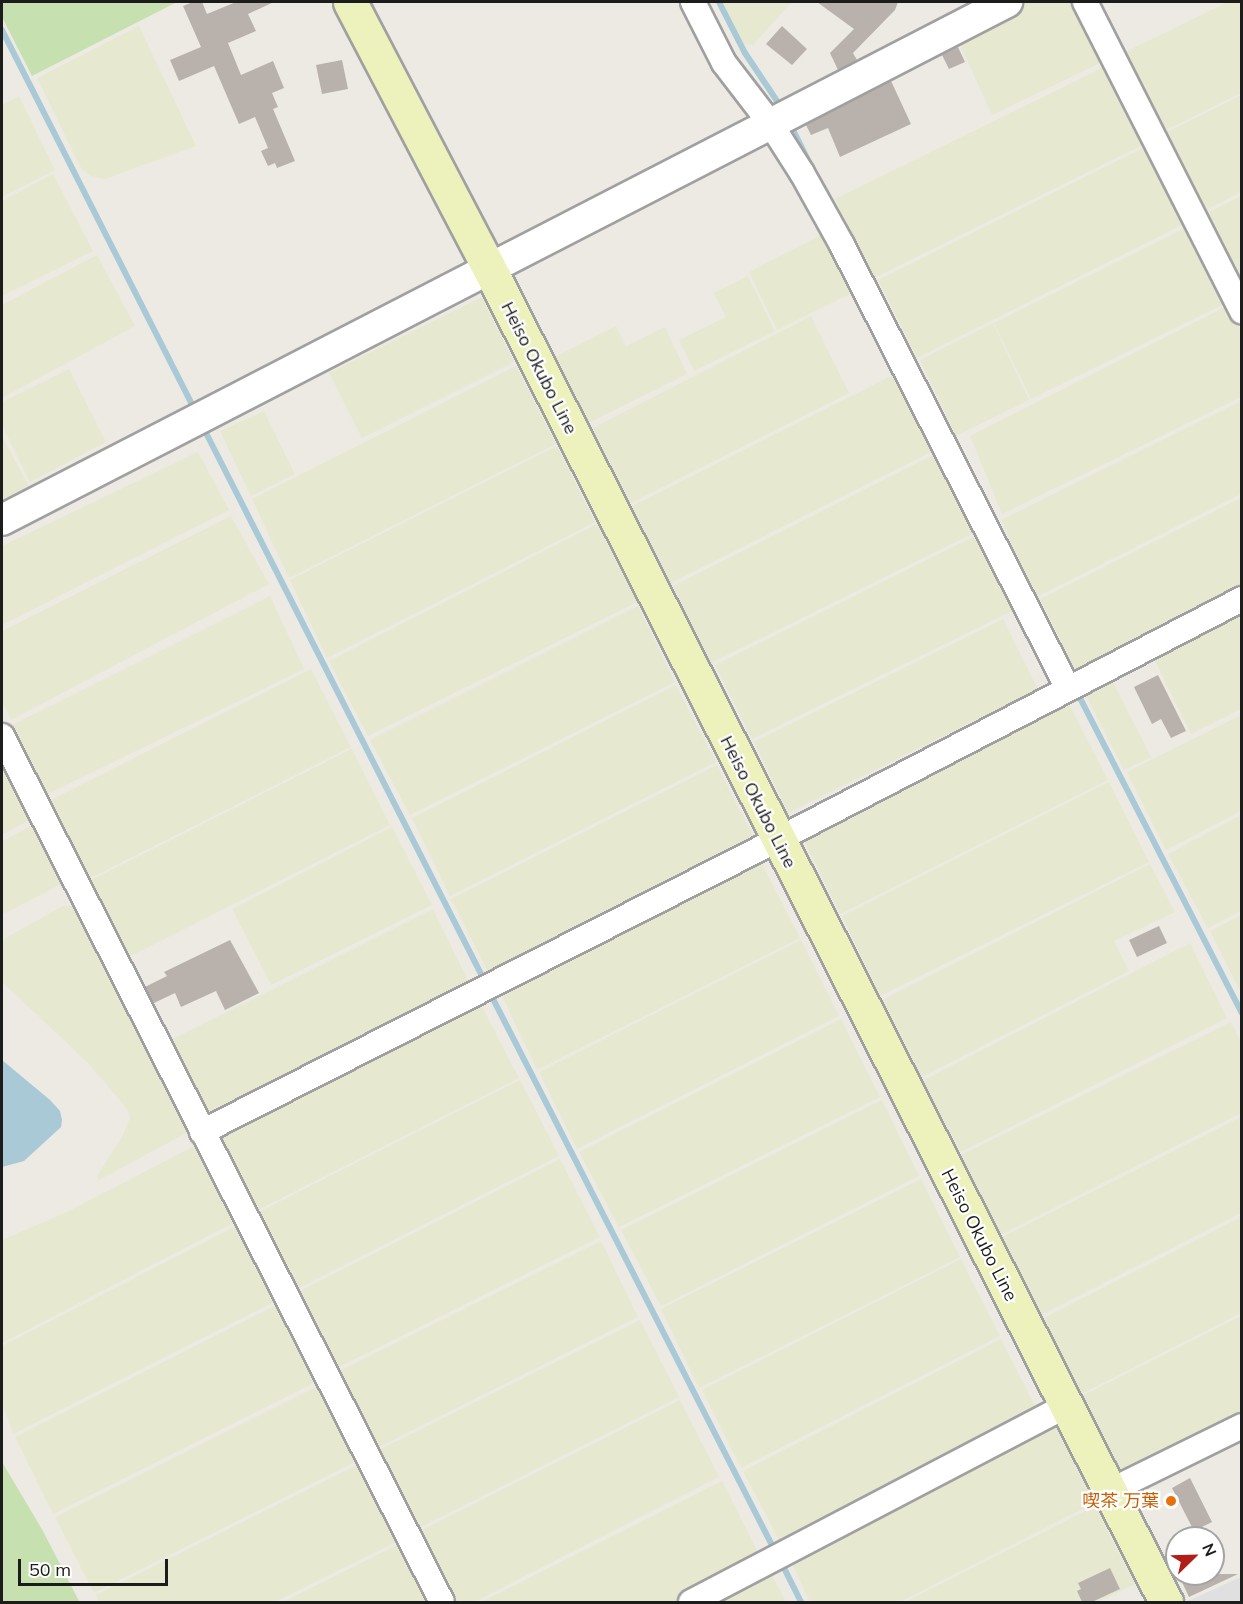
<!DOCTYPE html>
<meta charset="utf-8">
<style>
body{margin:0}
#map{position:relative;width:1243px;height:1604px;overflow:hidden;background:#eceae3;font-family:Mulish,"Noto Sans JP",sans-serif}
div>[style]{position:absolute}
[style*='--x']{left:calc(var(--x)*1px);top:calc(var(--y)*1px);width:calc(var(--w)*1px);rotate:calc(var(--a)*1deg)}
.farmland>*{inset:0;background:#e6e9d0}
.grass>*{inset:0;background:#c6e1af}
.parking>*{inset:0;background:#e0e0e0}
.water>*{inset:0;background:#a8c9d5}
.stream>*{height:6px;margin:-3px;padding:0 3px;transform-origin:3px;border-radius:3px;background:#a8c9d5}
.building>*{inset:0;background:#b9b2ac}
.roads{filter:drop-shadow(2px 0 #a0a0a0) drop-shadow(-2px 0 #a0a0a0) drop-shadow(0 2px #a0a0a0) drop-shadow(0 -2px #a0a0a0)}
.minor>*{height:24px;margin:-12px;padding:0 12px;transform-origin:12px;border-radius:12px;background:#fff}
.tertiary>*{height:30px;margin:-15px;padding:0 15px;transform-origin:15px;border-radius:15px;background:#fff}
.secondary>*{height:33px;margin:-16.5px;padding:0 16.5px;transform-origin:16.5px;border-radius:16.5px;background:#edf1bc}
.dots>*{width:16px;height:16px;translate:-50% -50%;box-sizing:border-box;border:3px solid #fff;border-radius:50%}
span{translate:-50% -50%;white-space:nowrap;text-align:center;line-height:1.15;-webkit-text-stroke:4.5px #fff;paint-order:stroke}
.street-label{font-size:18px;color:#1c1c1c}
.food-label{font-size:18px;color:#c56008}
.right{translate:-100% -50%;text-align:right}
.frame{position:absolute;inset:0;border:3px solid #1c1c1c;pointer-events:none}
.north{position:absolute;left:1165px;top:1526px;width:60px;height:60px;box-sizing:border-box;background:#fff;border:2px solid #a4a4a4;border-radius:50%;rotate:67deg;font-size:16px;font-weight:700;line-height:24px;text-align:center;color:#1c1c1c}
.north::after{content:'';display:block;margin:auto;width:21px;height:27px;background:#b11d18;clip-path:polygon(50% 0,100% 100%,50% 72%,0 100%)}
.scale{position:absolute;left:18px;top:1559px;width:150px;height:27px;box-sizing:border-box;border:3px solid #1c1c1c;border-top:0;padding-left:8px;font-size:18px;line-height:21px;white-space:nowrap;color:#1c1c1c;-webkit-text-stroke:4px #fff;paint-order:stroke}
</style>
<div id="map">
<div class="farmland">
<i style="clip-path:polygon(722px 2px,792px 2px,753px 45px,743px 44px)"></i>
<i style="clip-path:polygon(1028px 2px,1075px 2px,1104px 61px,992px 115px,957px 38px)"></i>
<i style="clip-path:polygon(1228px 2px,1241px 2px,1241px 93px,1162px 132px,1123px 53px)"></i>
<i style="clip-path:polygon(139px 26px,196px 146px,105px 179px,93px 177px,82px 170px,37px 78px)"></i>
<i style="clip-path:polygon(1110px 64px,1149px 142px,874px 278px,835px 199px)"></i>
<i style="clip-path:polygon(1241px 95px,1241px 192px,1202px 212px,1163px 134px)"></i>
<i style="clip-path:polygon(19px 96px,55px 170px,2px 197px,2px 105px)"></i>
<i style="clip-path:polygon(1149px 145px,1188px 222px,917px 358px,878px 280px)"></i>
<i style="clip-path:polygon(53px 174px,93px 251px,2px 296px,2px 201px)"></i>
<i style="clip-path:polygon(1241px 196px,1241px 291px,1203px 215px)"></i>
<i style="clip-path:polygon(1193px 224px,1230px 301px,1031px 399px,994px 323px)"></i>
<i style="clip-path:polygon(829px 231px,858px 290px,777px 330px,749px 272px)"></i>
<i style="clip-path:polygon(97px 255px,135px 326px,2px 398px,2px 305px)"></i>
<i style="clip-path:polygon(748px 276px,775px 331px,694px 371px,679px 340px,726px 317px,714px 293px)"></i>
<i style="clip-path:polygon(482px 297px,514px 362px,362px 438px,329px 373px)"></i>
<i style="clip-path:polygon(1229px 305px,1241px 331px,1241px 397px,1002px 514px,970px 436px)"></i>
<i style="clip-path:polygon(811px 316px,849px 393px,629px 504px,591px 429px)"></i>
<i style="clip-path:polygon(993px 323px,1029px 400px,956px 436px,920px 360px)"></i>
<i style="clip-path:polygon(616px 326px,626px 346px,665px 327px,687px 374px,585px 425px,553px 358px)"></i>
<i style="clip-path:polygon(516px 366px,556px 444px,289px 578px,252px 499px)"></i>
<i style="clip-path:polygon(69px 369px,106px 442px,30px 482px,2px 425px,2px 402px)"></i>
<i style="clip-path:polygon(899px 372px,937px 449px,669px 584px,630px 507px)"></i>
<i style="clip-path:polygon(1241px 401px,1241px 494px,1036px 597px,1001px 520px)"></i>
<i style="clip-path:polygon(264px 411px,295px 474px,251px 496px,220px 431px)"></i>
<i style="clip-path:polygon(2px 437px,29px 486px,2px 500px)"></i>
<i style="clip-path:polygon(557px 446px,595px 522px,327px 658px,290px 580px)"></i>
<i style="clip-path:polygon(198px 452px,229px 510px,2px 625px,2px 546px)"></i>
<i style="clip-path:polygon(939px 452px,978px 531px,711px 663px,673px 586px)"></i>
<i style="clip-path:polygon(1241px 498px,1241px 586px,1075px 669px,1040px 599px)"></i>
<i style="clip-path:polygon(231px 516px,269px 584px,11px 720px,2px 702px,2px 631px)"></i>
<i style="clip-path:polygon(597px 524px,637px 602px,368px 736px,329px 661px)"></i>
<i style="clip-path:polygon(979px 534px,1016px 609px,752px 739px,715px 665px)"></i>
<i style="clip-path:polygon(270px 596px,304px 669px,46px 795px,12px 725px)"></i>
<i style="clip-path:polygon(638px 606px,675px 682px,410px 815px,370px 740px)"></i>
<i style="clip-path:polygon(1241px 610px,1241px 709px,1191px 734px,1152px 655px)"></i>
<i style="clip-path:polygon(1003px 619px,1038px 689px,788px 813px,754px 742px)"></i>
<i style="clip-path:polygon(311px 669px,351px 747px,84px 881px,47px 802px)"></i>
<i style="clip-path:polygon(1111px 678px,1151px 757px,1124px 770px,1084px 692px)"></i>
<i style="clip-path:polygon(676px 685px,716px 762px,450px 896px,412px 818px)"></i>
<i style="clip-path:polygon(1068px 702px,1108px 780px,840px 914px,802px 836px)"></i>
<i style="clip-path:polygon(1241px 715px,1241px 811px,1166px 850px,1127px 772px)"></i>
<i style="clip-path:polygon(352px 749px,390px 825px,123px 960px,85px 883px)"></i>
<i style="clip-path:polygon(2px 765px,29px 820px,2px 835px)"></i>
<i style="clip-path:polygon(717px 765px,756px 842px,491px 978px,451px 899px)"></i>
<i style="clip-path:polygon(1109px 782px,1149px 862px,880px 996px,842px 916px)"></i>
<i style="clip-path:polygon(1241px 815px,1241px 911px,1208px 928px,1168px 854px)"></i>
<i style="clip-path:polygon(35px 824px,63px 883px,2px 915px,2px 841px)"></i>
<i style="clip-path:polygon(392px 827px,432px 905px,271px 985px,232px 909px)"></i>
<i style="clip-path:polygon(760px 860px,800px 938px,537px 1070px,500px 991px)"></i>
<i style="clip-path:polygon(1150px 864px,1175px 912px,1114px 941px,1129px 971px,920px 1078px,880px 1001px)"></i>
<i style="clip-path:polygon(63px 906px,74px 906px,126px 1000px,190px 1131px,99px 1180px,97px 1176px,120px 1140px,130px 1119px,128px 1110px,88px 1063px,2px 982px,2px 940px)"></i>
<i style="clip-path:polygon(433px 909px,470px 985px,206px 1118px,165px 1043px)"></i>
<i style="clip-path:polygon(1241px 915px,1241px 993px,1210px 931px)"></i>
<i style="clip-path:polygon(801px 940px,839px 1016px,577px 1149px,539px 1072px)"></i>
<i style="clip-path:polygon(1190px 943px,1227px 1018px,961px 1152px,922px 1081px)"></i>
<i style="clip-path:polygon(479px 1001px,519px 1078px,252px 1213px,215px 1133px)"></i>
<i style="clip-path:polygon(841px 1019px,880px 1097px,619px 1227px,579px 1152px)"></i>
<i style="clip-path:polygon(1231px 1022px,1241px 1042px,1241px 1113px,998px 1236px,961px 1155px)"></i>
<i style="clip-path:polygon(520px 1080px,559px 1156px,291px 1292px,253px 1215px)"></i>
<i style="clip-path:polygon(882px 1100px,919px 1176px,661px 1306px,621px 1230px)"></i>
<i style="clip-path:polygon(1241px 1117px,1241px 1213px,1041px 1315px,1000px 1238px)"></i>
<i style="clip-path:polygon(200px 1143px,237px 1221px,2px 1343px,2px 1240px,67px 1212px)"></i>
<i style="clip-path:polygon(560px 1159px,600px 1237px,331px 1371px,292px 1295px)"></i>
<i style="clip-path:polygon(921px 1179px,960px 1257px,699px 1388px,661px 1309px)"></i>
<i style="clip-path:polygon(1241px 1217px,1241px 1313px,1081px 1394px,1044px 1318px)"></i>
<i style="clip-path:polygon(238px 1225px,276px 1301px,13px 1434px,2px 1403px,2px 1346px)"></i>
<i style="clip-path:polygon(601px 1241px,638px 1317px,373px 1450px,333px 1374px)"></i>
<i style="clip-path:polygon(961px 1259px,1000px 1336px,741px 1468px,702px 1390px)"></i>
<i style="clip-path:polygon(278px 1304px,318px 1381px,53px 1514px,15px 1437px)"></i>
<i style="clip-path:polygon(1241px 1316px,1241px 1416px,1122px 1476px,1082px 1396px)"></i>
<i style="clip-path:polygon(640px 1320px,679px 1397px,413px 1531px,375px 1452px)"></i>
<i style="clip-path:polygon(1001px 1339px,1040px 1416px,783px 1548px,743px 1471px)"></i>
<i style="clip-path:polygon(320px 1385px,359px 1460px,94px 1593px,55px 1517px)"></i>
<i style="clip-path:polygon(680px 1400px,719px 1477px,474px 1602px,449px 1602px,414px 1534px)"></i>
<i style="clip-path:polygon(1055px 1426px,1094px 1503px,900px 1602px,810px 1602px,791px 1561px)"></i>
<i style="clip-path:polygon(361px 1463px,400px 1540px,275px 1602px,99px 1602px,96px 1595px)"></i>
<i style="clip-path:polygon(722px 1481px,761px 1558px,674px 1602px,481px 1602px)"></i>
<i style="clip-path:polygon(1095px 1506px,1135px 1584px,1098px 1602px,905px 1602px)"></i>
<i style="clip-path:polygon(401px 1543px,431px 1602px,283px 1602px)"></i>
<i style="clip-path:polygon(771px 1573px,786px 1602px,711px 1602px)"></i>
</div>
<div class="grass">
<i style="clip-path:polygon(2px 2px,177px 2px,32px 76px,2px 17px)"></i>
<i style="clip-path:polygon(2px 1462px,43px 1531px,79px 1601px,2px 1602px)"></i>
</div>
<div class="parking">
<i style="clip-path:polygon(1241px 1577px,1241px 1602px,1188px 1602px,1188px 1601px)"></i>
</div>
<div class="water">
<i style="clip-path:polygon(2px 1060px,50px 1100px,60px 1111px,62px 1120px,61px 1127px,24px 1161px,2px 1167px)"></i>
</div>
<div class="stream">
<i style="--x:719;--y:2;--w:57;--a:63"></i>
<i style="--x:745;--y:53;--w:69;--a:56.3"></i>
<i style="--x:2;--y:30;--w:428;--a:63.1"></i>
<i style="--x:790;--y:124;--w:49;--a:63.4"></i>
<i style="--x:203;--y:427;--w:623;--a:63.06"></i>
<i style="--x:1081;--y:700;--w:352;--a:62.8"></i>
<i style="--x:489;--y:991;--w:629;--a:62.95"></i>
<i style="--x:780;--y:1560;--w:47;--a:63.4"></i>
</div>
<div class="building">
<i style="clip-path:polygon(193px 2px,202px 2px,207px 14px,236px 2px,274px 2px,248px 14px,256px 31px,228px 43px,241px 75px,273px 61px,284px 88px,272px 93px,278px 107px,273px 109px,295px 161px,277px 168px,275px 163px,268px 166px,261px 151px,268px 148px,255px 117px,239px 124px,214px 66px,179px 81px,170px 60px,201px 47px,183px 6px)"></i>
<i style="clip-path:polygon(817px 2px,898px 2px,895px 10px,853px 53px,857px 60px,838px 70px,830px 53px,854px 29px)"></i>
<i style="clip-path:polygon(782px 26px,807px 49px,792px 65px,766px 44px)"></i>
<i style="clip-path:polygon(958px 47px,965px 62px,949px 69px,942px 55px)"></i>
<i style="clip-path:polygon(342px 60px,348px 89px,322px 94px,316px 65px)"></i>
<i style="clip-path:polygon(891px 81px,911px 124px,840px 157px,828px 128px,811px 135px,806px 125px)"></i>
<i style="clip-path:polygon(1158px 675px,1186px 731px,1171px 738px,1161px 719px,1152px 724px,1134px 687px)"></i>
<i style="clip-path:polygon(1159px 926px,1167px 943px,1137px 957px,1129px 940px)"></i>
<i style="clip-path:polygon(230px 940px,259px 993px,225px 1010px,216px 991px,181px 1007px,175px 993px,154px 1003px,145px 987px,167px 976px,164px 972px)"></i>
<i style="clip-path:polygon(1190px 1478px,1212px 1522px,1194px 1531px,1172px 1488px)"></i>
<i style="clip-path:polygon(1110px 1568px,1120px 1589px,1092px 1602px,1082px 1602px,1077px 1591px,1081px 1589px,1078px 1583px)"></i>
<i style="clip-path:polygon(1192px 1574px,1238px 1574px,1189px 1597px,1181px 1580px)"></i>
</div>
<div class="roads">
<div class="minor">
<i style="--x:693;--y:2;--w:68;--a:63.1"></i>
<i style="--x:724;--y:63;--w:76;--a:52.5"></i>
<i style="--x:770;--y:123;--w:59;--a:57.4"></i>
<i style="--x:802;--y:173;--w:82;--a:60.9"></i>
<i style="--x:842;--y:245;--w:498;--a:63"></i>
<i style="--x:1085;--y:2;--w:347;--a:63.1"></i>
<i style="--x:2;--y:736;--w:971;--a:63.07"></i>
<i style="--x:202;--y:1132;--w:645;--a:-26.92"></i>
<i style="--x:777;--y:840;--w:524;--a:-27.4"></i>
<i style="--x:1110;--y:1491;--w:147;--a:-26.2"></i>
<i style="--x:691;--y:1602;--w:423;--a:-27.6"></i>
</div>
<div class="tertiary">
<i style="--x:2;--y:520;--w:1131;--a:-27.27"></i>
</div>
<div class="secondary">
<i style="--x:350;--y:2;--w:300;--a:62.4"></i>
<i style="--x:489;--y:268;--w:1496;--a:63.09"></i>
</div>
</div>
<div class="dots">
<i style="left:1171px;top:1501px;background:#e8710a"></i>
</div>
<div class="street-label">
<span style="left:539px;top:368px;rotate:63deg">Heiso Okubo Line</span>
<span style="left:758px;top:802px;rotate:63deg">Heiso Okubo Line</span>
<span style="left:979px;top:1235px;rotate:63deg">Heiso Okubo Line</span>
</div>
<div class="food-label">
<span class="right" style="left:1159px;top:1501px">喫茶 万葉</span>
</div>
<div class="frame"></div>
<div class="north">N</div>
<div class="scale">50 m</div>
</div>
